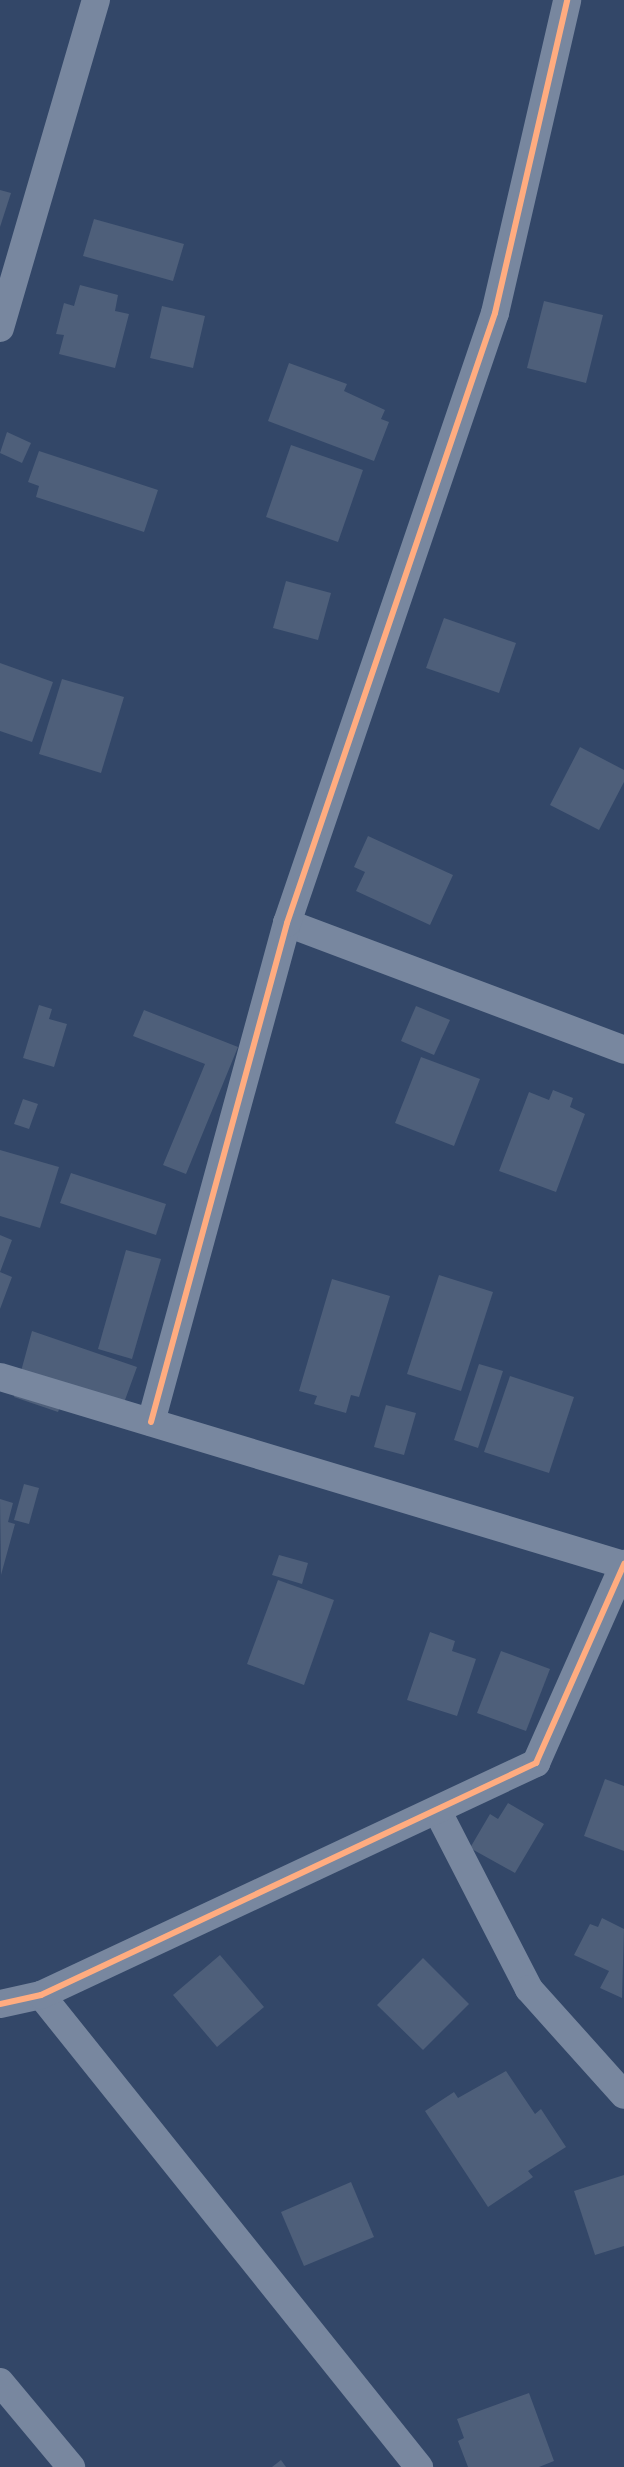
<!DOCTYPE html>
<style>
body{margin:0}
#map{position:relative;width:624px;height:2467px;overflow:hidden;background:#334768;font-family:Raleway,sans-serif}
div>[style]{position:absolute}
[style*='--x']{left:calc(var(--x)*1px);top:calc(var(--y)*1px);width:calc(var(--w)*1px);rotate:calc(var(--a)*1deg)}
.building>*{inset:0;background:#4e5f7a}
.minor>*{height:28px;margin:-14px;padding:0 14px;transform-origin:14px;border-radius:14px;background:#78879f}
.tertiary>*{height:28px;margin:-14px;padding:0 14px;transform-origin:14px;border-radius:14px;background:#78879f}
.cycleway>*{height:6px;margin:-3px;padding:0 3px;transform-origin:3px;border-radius:3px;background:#ffac80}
span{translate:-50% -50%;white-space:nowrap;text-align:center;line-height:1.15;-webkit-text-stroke:4px #1d427e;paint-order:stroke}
</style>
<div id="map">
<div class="building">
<i style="clip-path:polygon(0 190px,11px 193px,0 227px)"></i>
<i style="clip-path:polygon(94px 219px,184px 244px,173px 281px,83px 256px)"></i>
<i style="clip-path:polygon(80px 285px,118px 295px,115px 311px,129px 314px,115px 368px,59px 354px,64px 335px,56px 334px,64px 303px,74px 306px)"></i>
<i style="clip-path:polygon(544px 301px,603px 315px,586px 383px,527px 368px)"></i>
<i style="clip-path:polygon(162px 306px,205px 316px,193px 368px,150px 358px)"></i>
<i style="clip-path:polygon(289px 363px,347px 384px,344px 391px,385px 410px,381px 419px,389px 422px,374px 461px,268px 421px)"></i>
<i style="clip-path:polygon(7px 432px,31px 443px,22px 463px,0 453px)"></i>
<i style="clip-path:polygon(291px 445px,363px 470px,338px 542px,266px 517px)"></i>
<i style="clip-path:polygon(39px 451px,158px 490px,144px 532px,36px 497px,39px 486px,28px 482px)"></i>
<i style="clip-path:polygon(286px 581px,331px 593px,318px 640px,273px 628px)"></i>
<i style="clip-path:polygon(444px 618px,516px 643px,499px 693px,426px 668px)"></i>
<i style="clip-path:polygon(0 663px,53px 682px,32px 742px,0 731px)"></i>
<i style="clip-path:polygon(62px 679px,124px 697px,101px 773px,39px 754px)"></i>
<i style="clip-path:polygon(580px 747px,624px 770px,624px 782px,599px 830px,550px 805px)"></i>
<i style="clip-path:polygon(368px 836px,453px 875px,430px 925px,356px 891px,365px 872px,354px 867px)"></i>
<i style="clip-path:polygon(39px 1005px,52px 1009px,49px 1019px,67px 1024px,54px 1067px,23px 1058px)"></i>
<i style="clip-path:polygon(416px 1006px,450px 1020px,434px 1055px,401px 1041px)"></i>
<i style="clip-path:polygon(144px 1010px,238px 1047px,186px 1174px,163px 1165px,205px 1064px,133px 1036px)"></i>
<i style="clip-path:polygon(421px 1057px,480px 1079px,454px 1146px,395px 1123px)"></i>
<i style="clip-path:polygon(553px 1090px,573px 1098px,570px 1107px,585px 1114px,556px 1192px,499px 1171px,529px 1092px,549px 1100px)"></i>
<i style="clip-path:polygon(23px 1099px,38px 1104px,29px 1129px,14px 1124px)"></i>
<i style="clip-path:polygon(0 1150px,59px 1167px,40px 1228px,0 1216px)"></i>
<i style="clip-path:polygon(71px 1173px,166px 1204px,156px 1235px,60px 1203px)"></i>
<i style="clip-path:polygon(0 1235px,12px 1240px,0 1272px,12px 1277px,0 1309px)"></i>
<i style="clip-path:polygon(126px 1250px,161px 1259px,132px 1359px,98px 1349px)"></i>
<i style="clip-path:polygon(439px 1275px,493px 1292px,461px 1391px,407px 1374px)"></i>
<i style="clip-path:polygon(332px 1279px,390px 1296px,359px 1397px,351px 1395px,346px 1413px,314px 1404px,317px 1396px,299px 1391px)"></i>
<i style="clip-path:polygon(32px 1331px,137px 1367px,121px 1411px,66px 1392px,58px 1412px,14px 1397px)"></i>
<i style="clip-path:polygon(479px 1364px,503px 1371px,478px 1448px,454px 1440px)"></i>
<i style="clip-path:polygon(510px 1376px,574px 1397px,549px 1473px,484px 1452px)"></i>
<i style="clip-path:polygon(386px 1405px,416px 1413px,404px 1455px,374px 1447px)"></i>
<i style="clip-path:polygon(24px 1484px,39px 1488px,29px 1524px,14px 1520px)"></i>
<i style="clip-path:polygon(0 1499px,13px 1503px,8px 1522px,15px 1524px,1px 1575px)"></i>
<i style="clip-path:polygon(279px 1555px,308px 1563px,302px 1584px,272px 1575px)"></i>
<i style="clip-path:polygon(278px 1580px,334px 1600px,304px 1685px,247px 1664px)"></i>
<i style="clip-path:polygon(430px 1632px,455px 1641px,452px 1651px,476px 1659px,457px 1716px,407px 1700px)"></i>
<i style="clip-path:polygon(501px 1651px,550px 1669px,526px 1731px,477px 1713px)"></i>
<i style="clip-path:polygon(605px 1779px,624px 1786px,624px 1851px,584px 1836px)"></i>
<i style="clip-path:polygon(508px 1803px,544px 1824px,515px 1873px,470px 1848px,490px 1814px,498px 1819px)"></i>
<i style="clip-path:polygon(602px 1918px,624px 1929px,622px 1998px,600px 1988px,609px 1971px,574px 1955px,590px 1924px,598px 1927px)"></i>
<i style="clip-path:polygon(220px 1955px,264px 2007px,217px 2047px,173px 1995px)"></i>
<i style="clip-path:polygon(423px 1958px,469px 2004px,423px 2050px,377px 2005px)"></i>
<i style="clip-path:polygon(506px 2071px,535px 2114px,541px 2109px,566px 2147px,528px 2171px,533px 2177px,488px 2207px,425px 2111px,454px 2092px,458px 2098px)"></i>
<i style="clip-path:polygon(624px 2175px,624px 2246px,595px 2255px,574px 2191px)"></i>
<i style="clip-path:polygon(351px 2182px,374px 2237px,304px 2266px,281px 2212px)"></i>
<i style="clip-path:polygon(529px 2393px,554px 2461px,539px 2467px,468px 2467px,458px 2441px,464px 2438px,457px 2419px)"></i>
<i style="clip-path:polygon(281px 2460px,286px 2467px,272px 2467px)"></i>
</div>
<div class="minor">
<i style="--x:0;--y:328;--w:342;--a:-73.7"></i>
<i style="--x:287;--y:923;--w:360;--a:20.6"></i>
<i style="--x:151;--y:1422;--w:517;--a:-74.75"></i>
<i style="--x:287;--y:923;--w:644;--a:-71.17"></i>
<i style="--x:495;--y:313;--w:321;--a:-77"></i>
<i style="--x:437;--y:1810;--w:201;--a:62.8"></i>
<i style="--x:529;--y:1989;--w:142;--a:48.1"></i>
<i style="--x:41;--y:1995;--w:605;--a:51.31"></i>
<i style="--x:0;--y:2004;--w:42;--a:-12.4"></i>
<i style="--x:41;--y:1995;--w:547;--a:-25.11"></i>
<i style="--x:536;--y:1763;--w:218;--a:-66.1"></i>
<i style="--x:0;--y:2382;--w:111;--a:50.1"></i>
</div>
<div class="tertiary">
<i style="--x:0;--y:1377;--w:652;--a:16.77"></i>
</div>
<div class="cycleway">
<i style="--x:151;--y:1422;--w:517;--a:-74.75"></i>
<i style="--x:287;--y:923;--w:644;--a:-71.17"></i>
<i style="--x:495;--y:313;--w:321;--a:-77"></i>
<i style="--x:0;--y:2004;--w:42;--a:-12.4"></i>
<i style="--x:41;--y:1995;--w:547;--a:-25.11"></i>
<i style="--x:536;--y:1763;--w:218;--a:-66.1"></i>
</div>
</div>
